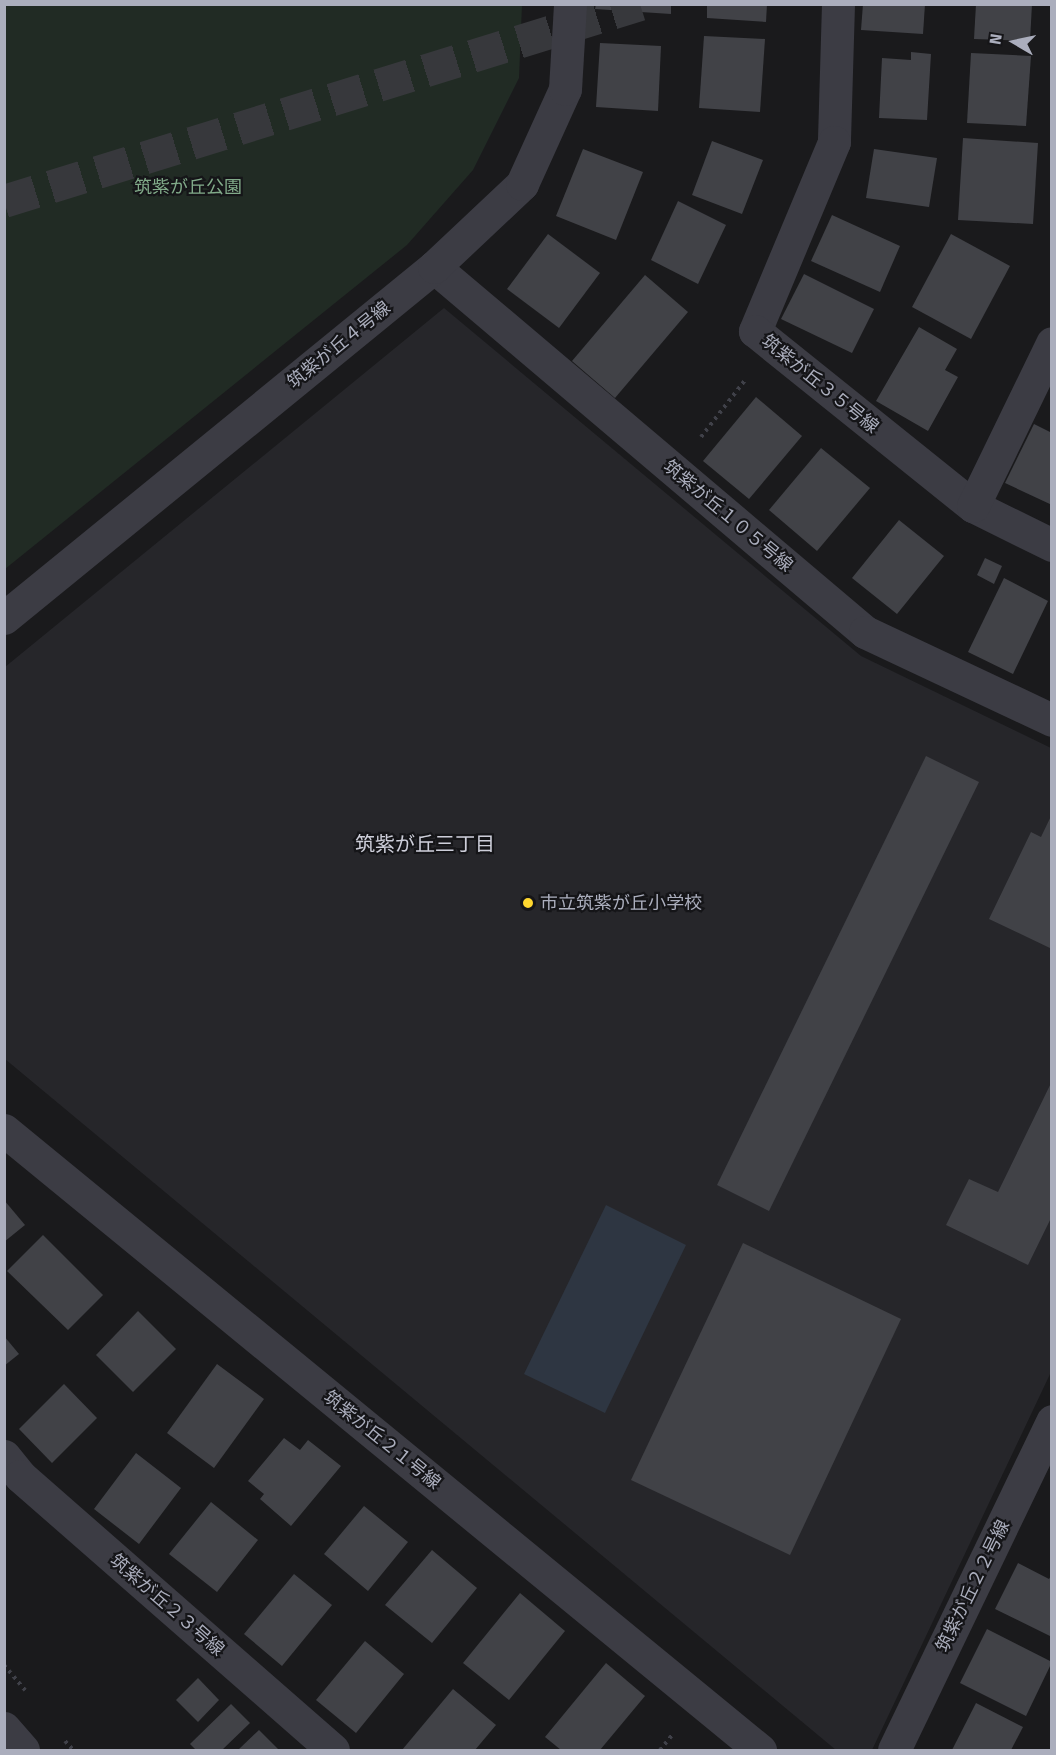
<!DOCTYPE html>
<meta charset="utf-8">
<style>
body{margin:0}
#map{position:relative;width:1056px;height:1755px;overflow:hidden;background:#1a1a1c;font-family:"Fira Sans","Noto Sans JP",sans-serif}
div>[style]{position:absolute}
[style*='--x']{left:calc(var(--x)*1px);top:calc(var(--y)*1px);width:calc(var(--w)*1px);rotate:calc(var(--a)*1deg)}
.built>*{inset:0;background:#26262a}
.green>*{inset:0;background:#212b24}
.water>*{inset:0;background:#2e3642}
.building>*{inset:0;background:#414247}
.minor-tunnel>*{height:33px;margin-top:-16.5px;transform-origin:0;background:repeating-linear-gradient(90deg,#37383c 0 33px,transparent 0 49px)}
.path>*{height:4px;margin-top:-2px;transform-origin:0;background:repeating-linear-gradient(90deg,#404149 0 3px,transparent 0 7.5px)}
.minor>*{height:33px;margin:-16.5px;padding:0 16.5px;transform-origin:16.5px;border-radius:16.5px;background:#3c3c44}
.dots>*{width:16px;height:16px;translate:-50% -50%;box-sizing:border-box;border:3px solid #151518;border-radius:50%}
span{translate:-50% -50%;white-space:nowrap;text-align:center;line-height:1.15;-webkit-text-stroke:4.5px #151518;paint-order:stroke}
.park-label{font-size:18px;color:#81aa89}
.street-label{font-size:18px;color:#abaebd}
.poi-label{font-size:18px;color:#abaebd}
.left{translate:0 -50%;text-align:left}
.neighbourhood-label{font-size:20px;color:#cdced9}
.frame{position:absolute;inset:0;border:6px solid #abaebd;pointer-events:none}
.north{position:absolute;left:984px;top:12px;width:60px;height:60px;-webkit-text-stroke:4px #151518;paint-order:stroke;rotate:279deg;font-size:16px;font-weight:700;line-height:24px;text-align:center;color:#abaebd}
.north::after{content:'';display:block;margin:auto;width:21px;height:27px;background:#abaebd;clip-path:polygon(50% 0,100% 100%,50% 72%,0 100%)}
</style>
<div id="map">
<div class="built">
<i style="clip-path:polygon(444px 308px,861px 656px,1051px 748px,1051px 1372px,872px 1750px,836px 1750px,5px 1059px,5px 667px)"></i>
</div>
<div class="green">
<i style="clip-path:polygon(5px 4px,522px 5px,519px 78px,473px 170px,407px 245px,5px 569px)"></i>
</div>
<div class="water">
<i style="clip-path:polygon(606px 1205px,686px 1245px,605px 1413px,524px 1374px)"></i>
</div>
<div class="building">
<i style="clip-path:polygon(596px 4px,671px 4px,671px 14px,595px 9px)"></i>
<i style="clip-path:polygon(707px 4px,767px 4px,766px 22px,707px 18px)"></i>
<i style="clip-path:polygon(863px 4px,925px 4px,923px 34px,861px 30px)"></i>
<i style="clip-path:polygon(976px 4px,1032px 4px,1030px 41px,974px 39px)"></i>
<i style="clip-path:polygon(704px 36px,765px 39px,760px 112px,699px 108px)"></i>
<i style="clip-path:polygon(600px 43px,661px 46px,658px 111px,596px 107px)"></i>
<i style="clip-path:polygon(911px 52px,931px 54px,927px 120px,879px 118px,882px 58px,911px 60px)"></i>
<i style="clip-path:polygon(971px 53px,1031px 56px,1026px 126px,967px 123px)"></i>
<i style="clip-path:polygon(963px 138px,1038px 143px,1033px 224px,958px 220px)"></i>
<i style="clip-path:polygon(712px 141px,763px 160px,742px 214px,692px 195px)"></i>
<i style="clip-path:polygon(583px 149px,643px 172px,616px 240px,556px 216px)"></i>
<i style="clip-path:polygon(874px 149px,937px 158px,929px 207px,866px 198px)"></i>
<i style="clip-path:polygon(678px 201px,726px 225px,698px 284px,651px 260px)"></i>
<i style="clip-path:polygon(832px 215px,900px 246px,880px 292px,811px 261px)"></i>
<i style="clip-path:polygon(548px 234px,600px 273px,559px 328px,507px 289px)"></i>
<i style="clip-path:polygon(951px 234px,1010px 266px,971px 339px,912px 307px)"></i>
<i style="clip-path:polygon(804px 274px,874px 309px,852px 353px,781px 319px)"></i>
<i style="clip-path:polygon(645px 275px,688px 312px,615px 398px,572px 361px)"></i>
<i style="clip-path:polygon(919px 327px,957px 349px,945px 370px,958px 377px,928px 431px,876px 401px)"></i>
<i style="clip-path:polygon(756px 397px,802px 436px,749px 499px,703px 461px)"></i>
<i style="clip-path:polygon(1034px 424px,1052px 433px,1052px 505px,1005px 483px)"></i>
<i style="clip-path:polygon(821px 448px,870px 488px,817px 551px,769px 510px)"></i>
<i style="clip-path:polygon(899px 520px,944px 556px,897px 614px,852px 578px)"></i>
<i style="clip-path:polygon(985px 558px,1002px 566px,994px 584px,977px 575px)"></i>
<i style="clip-path:polygon(1004px 578px,1048px 601px,1013px 674px,968px 652px)"></i>
<i style="clip-path:polygon(926px 756px,979px 782px,769px 1211px,717px 1185px)"></i>
<i style="clip-path:polygon(1052px 814px,1052px 949px,989px 919px,1031px 832px,1041px 837px)"></i>
<i style="clip-path:polygon(1052px 1081px,1052px 1216px,1028px 1265px,946px 1225px,969px 1179px,998px 1192px)"></i>
<i style="clip-path:polygon(4px 1200px,25px 1225px,4px 1242px)"></i>
<i style="clip-path:polygon(43px 1235px,103px 1295px,68px 1330px,7px 1271px)"></i>
<i style="clip-path:polygon(743px 1243px,901px 1319px,790px 1555px,631px 1480px)"></i>
<i style="clip-path:polygon(138px 1311px,176px 1349px,133px 1392px,96px 1355px)"></i>
<i style="clip-path:polygon(4px 1336px,19px 1354px,4px 1366px)"></i>
<i style="clip-path:polygon(217px 1364px,264px 1399px,214px 1468px,167px 1433px)"></i>
<i style="clip-path:polygon(64px 1384px,97px 1418px,52px 1463px,19px 1429px)"></i>
<i style="clip-path:polygon(284px 1438px,300px 1450px,308px 1440px,341px 1466px,291px 1526px,260px 1499px,264px 1494px,248px 1481px)"></i>
<i style="clip-path:polygon(136px 1453px,181px 1488px,139px 1544px,94px 1509px)"></i>
<i style="clip-path:polygon(211px 1502px,258px 1540px,217px 1592px,169px 1554px)"></i>
<i style="clip-path:polygon(364px 1506px,408px 1542px,368px 1591px,324px 1554px)"></i>
<i style="clip-path:polygon(432px 1550px,477px 1588px,432px 1643px,385px 1605px)"></i>
<i style="clip-path:polygon(1018px 1563px,1049px 1579px,1052px 1574px,1052px 1637px,995px 1609px)"></i>
<i style="clip-path:polygon(294px 1574px,332px 1605px,282px 1666px,244px 1634px)"></i>
<i style="clip-path:polygon(520px 1593px,565px 1631px,509px 1700px,463px 1663px)"></i>
<i style="clip-path:polygon(987px 1629px,1052px 1662px,1026px 1716px,960px 1683px)"></i>
<i style="clip-path:polygon(365px 1641px,404px 1674px,356px 1733px,316px 1700px)"></i>
<i style="clip-path:polygon(606px 1663px,645px 1696px,600px 1750px,561px 1750px,545px 1737px)"></i>
<i style="clip-path:polygon(198px 1678px,219px 1700px,198px 1722px,176px 1700px)"></i>
<i style="clip-path:polygon(453px 1689px,496px 1725px,475px 1750px,402px 1750px)"></i>
<i style="clip-path:polygon(976px 1703px,1023px 1727px,1011px 1750px,952px 1750px)"></i>
<i style="clip-path:polygon(231px 1704px,250px 1723px,222px 1750px,196px 1750px,190px 1744px)"></i>
<i style="clip-path:polygon(259px 1730px,279px 1750px,238px 1750px)"></i>
</div>
<div class="minor-tunnel">
<i style="--x:4;--y:201;--w:666;--a:-17.21"></i>
</div>
<div class="path">
<i style="--x:701;--y:437;--w:73;--a:-52.2"></i>
<i style="--x:4;--y:1665;--w:33;--a:50"></i>
<i style="--x:65;--y:1741;--w:12;--a:48"></i>
<i style="--x:660;--y:1750;--w:19;--a:-51"></i>
</div>
<div class="minor">
<i style="--x:838;--y:4;--w:138;--a:91.7"></i>
<i style="--x:834;--y:142;--w:205;--a:112.7"></i>
<i style="--x:755;--y:331;--w:280;--a:38.8"></i>
<i style="--x:973;--y:506;--w:88;--a:26.3"></i>
<i style="--x:434;--y:267;--w:565;--a:40.26"></i>
<i style="--x:865;--y:632;--w:207;--a:25.2"></i>
<i style="--x:973;--y:506;--w:181;--a:-64.1"></i>
<i style="--x:4;--y:618;--w:555;--a:-39.22"></i>
<i style="--x:434;--y:267;--w:121;--a:-43.3"></i>
<i style="--x:522;--y:184;--w:104;--a:-65.6"></i>
<i style="--x:565;--y:89;--w:85;--a:-86.6"></i>
<i style="--x:4;--y:1130;--w:978;--a:39.36"></i>
<i style="--x:4;--y:1456;--w:26;--a:51"></i>
<i style="--x:20;--y:1476;--w:416;--a:41.2"></i>
<i style="--x:4;--y:1728;--w:29;--a:49"></i>
<i style="--x:894;--y:1750;--w:365;--a:-64.3"></i>
</div>
<div class="dots">
<i style="left:528px;top:903px;background:#ffd72f"></i>
</div>
<div class="park-label">
<span style="left:188px;top:187px">筑紫が丘公園</span>
</div>
<div class="street-label">
<span style="left:339px;top:345px;rotate:-39deg">筑紫が丘４号線</span>
<span style="left:820px;top:384px;rotate:39deg">筑紫が丘３５号線</span>
<span style="left:728px;top:516px;rotate:40deg">筑紫が丘１０５号線</span>
<span style="left:382px;top:1440px;rotate:39deg">筑紫が丘２１号線</span>
<span style="left:973px;top:1586px;rotate:-64deg">筑紫が丘２２号線</span>
<span style="left:167px;top:1605px;rotate:41deg">筑紫が丘２３号線</span>
</div>
<div class="poi-label">
<span class="left" style="left:540px;top:903px">市立筑紫が丘小学校</span>
</div>
<div class="neighbourhood-label">
<span style="left:425px;top:844px">筑紫が丘三丁目</span>
</div>
<div class="frame"></div>
<div class="north">N</div>
</div>
